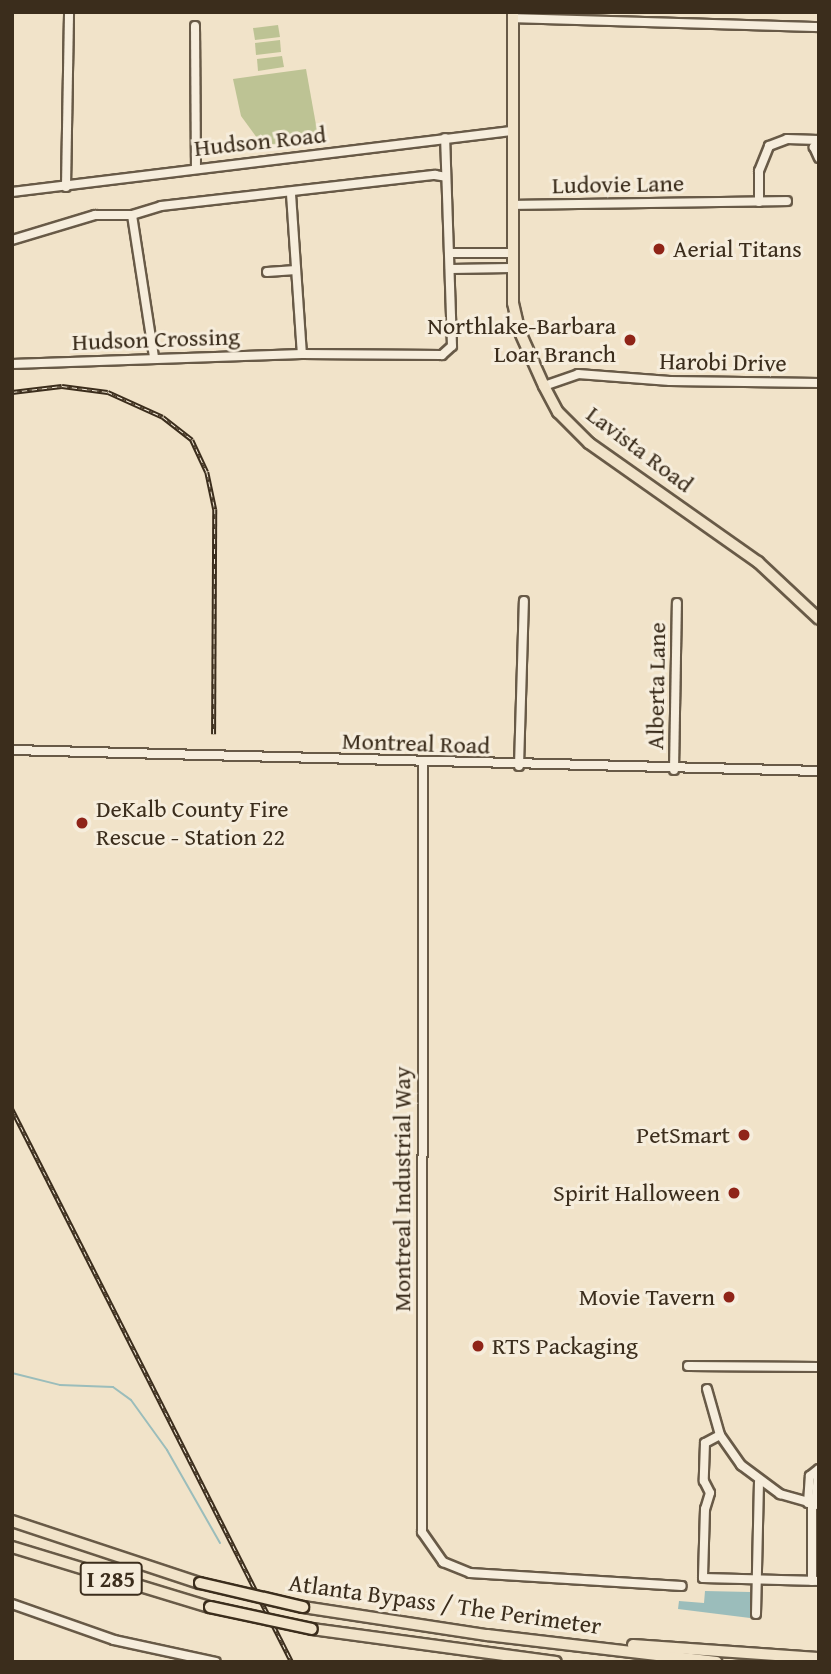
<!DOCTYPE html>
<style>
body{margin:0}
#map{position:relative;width:831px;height:1674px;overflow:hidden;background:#f1e3c9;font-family:"Gentium Book Plus",serif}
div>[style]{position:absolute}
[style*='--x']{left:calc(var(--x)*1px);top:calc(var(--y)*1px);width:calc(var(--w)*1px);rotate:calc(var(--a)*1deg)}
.green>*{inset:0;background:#bdc394}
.water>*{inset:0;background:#9bbdbb}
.stream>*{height:2px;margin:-1px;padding:0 1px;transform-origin:1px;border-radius:1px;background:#9bbdbb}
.roads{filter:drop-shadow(2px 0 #685a47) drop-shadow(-2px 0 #685a47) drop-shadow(0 2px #685a47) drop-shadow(0 -2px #685a47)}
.minor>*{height:8px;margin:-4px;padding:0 4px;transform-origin:4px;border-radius:4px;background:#f6eddc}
.major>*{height:10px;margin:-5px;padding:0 5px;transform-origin:5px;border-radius:5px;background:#f1e3c9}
.highway>*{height:10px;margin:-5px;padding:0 5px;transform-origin:5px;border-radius:5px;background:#f1e3c9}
.rail>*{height:4.5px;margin-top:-2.25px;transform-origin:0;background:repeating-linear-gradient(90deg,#f6eddc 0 5px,#3b2d1c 0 10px);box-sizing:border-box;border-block:2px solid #3b2d1c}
.bridges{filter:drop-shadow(2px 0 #3b2d1c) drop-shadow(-2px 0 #3b2d1c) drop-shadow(0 2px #3b2d1c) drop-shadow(0 -2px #3b2d1c)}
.highway-bridge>*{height:10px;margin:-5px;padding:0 5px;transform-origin:5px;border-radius:5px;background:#f1e3c9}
.dots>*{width:19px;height:19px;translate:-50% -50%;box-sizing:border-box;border:4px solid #f6eddc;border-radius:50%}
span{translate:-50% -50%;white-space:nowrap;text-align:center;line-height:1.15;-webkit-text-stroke:6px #f6eddc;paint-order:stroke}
.shield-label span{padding:2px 5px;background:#f6eddc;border:2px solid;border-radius:5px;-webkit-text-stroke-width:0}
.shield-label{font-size:23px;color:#3b2d1c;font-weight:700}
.street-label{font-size:24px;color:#3b2d1c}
.poi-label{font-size:24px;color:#3b2d1c}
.left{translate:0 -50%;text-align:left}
.right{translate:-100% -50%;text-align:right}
.frame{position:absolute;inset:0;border:14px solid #3b2d1c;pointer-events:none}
</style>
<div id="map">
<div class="green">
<i style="clip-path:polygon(278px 25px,280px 37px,255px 40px,253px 28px)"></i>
<i style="clip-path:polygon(280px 40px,281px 52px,256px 55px,255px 43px)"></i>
<i style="clip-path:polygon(282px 56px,284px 67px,258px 71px,257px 59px)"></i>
<i style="clip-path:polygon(306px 69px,318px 136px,278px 145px,260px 142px,241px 116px,233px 79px)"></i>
</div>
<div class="water">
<i style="clip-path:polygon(705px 1591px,750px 1592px,750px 1618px,678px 1609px,679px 1601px,704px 1603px)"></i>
</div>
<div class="stream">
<i style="--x:12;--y:1373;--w:49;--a:14"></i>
<i style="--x:60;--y:1385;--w:53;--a:2.2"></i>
<i style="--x:113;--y:1387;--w:22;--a:36"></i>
<i style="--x:131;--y:1400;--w:62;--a:54.2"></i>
<i style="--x:167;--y:1450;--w:107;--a:60.3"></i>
</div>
<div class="roads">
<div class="minor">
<i style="--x:513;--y:18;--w:306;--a:1.7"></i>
<i style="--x:195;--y:26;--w:141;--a:89.6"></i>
<i style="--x:819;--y:140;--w:9;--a:126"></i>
<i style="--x:814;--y:147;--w:12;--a:66"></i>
<i style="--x:66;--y:187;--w:175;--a:-89"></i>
<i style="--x:12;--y:192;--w:503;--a:-6.97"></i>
<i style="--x:291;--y:194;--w:160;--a:86.1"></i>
<i style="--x:759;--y:202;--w:31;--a:-90"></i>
<i style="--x:759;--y:171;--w:27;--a:-68"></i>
<i style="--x:769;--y:146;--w:19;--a:-21"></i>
<i style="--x:787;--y:139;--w:31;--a:2"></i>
<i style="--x:512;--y:205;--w:275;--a:-0.8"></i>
<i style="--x:132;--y:215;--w:30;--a:-17"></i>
<i style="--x:161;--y:206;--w:276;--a:-6.5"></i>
<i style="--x:435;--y:175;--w:11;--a:10"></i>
<i style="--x:132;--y:215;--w:144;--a:81.2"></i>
<i style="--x:12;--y:240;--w:87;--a:-16.8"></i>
<i style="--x:95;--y:215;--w:37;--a:0"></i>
<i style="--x:450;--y:253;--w:61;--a:0"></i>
<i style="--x:451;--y:269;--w:59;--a:-1"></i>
<i style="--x:267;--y:272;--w:29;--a:-4"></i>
<i style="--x:12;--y:364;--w:290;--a:-2"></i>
<i style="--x:302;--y:354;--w:140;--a:0.4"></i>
<i style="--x:442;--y:355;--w:13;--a:-42"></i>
<i style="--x:452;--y:346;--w:208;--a:-91.9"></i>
<i style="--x:544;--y:386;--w:36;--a:-19"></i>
<i style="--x:578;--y:374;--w:92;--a:4.4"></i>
<i style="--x:670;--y:381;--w:149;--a:0.8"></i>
<i style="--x:12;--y:750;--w:807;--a:1.49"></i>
<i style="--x:423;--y:763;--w:769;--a:90.07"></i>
<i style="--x:422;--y:1532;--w:37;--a:55"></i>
<i style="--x:443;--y:1562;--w:29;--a:22"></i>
<i style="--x:470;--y:1573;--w:212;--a:3.5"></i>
<i style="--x:519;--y:766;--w:165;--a:-88.3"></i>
<i style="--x:674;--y:770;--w:167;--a:-89"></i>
<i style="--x:688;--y:1366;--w:131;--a:0.4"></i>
<i style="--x:707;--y:1389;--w:48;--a:74.2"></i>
<i style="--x:720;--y:1435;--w:37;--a:55"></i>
<i style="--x:741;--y:1465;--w:49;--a:36.6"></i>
<i style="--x:780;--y:1494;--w:41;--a:15.8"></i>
<i style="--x:720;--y:1435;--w:17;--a:152"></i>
<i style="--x:705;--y:1443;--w:38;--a:92"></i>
<i style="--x:704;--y:1481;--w:13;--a:63"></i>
<i style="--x:710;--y:1493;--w:17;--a:107"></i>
<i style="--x:705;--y:1509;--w:69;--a:91.7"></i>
<i style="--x:703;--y:1578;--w:116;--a:1.5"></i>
<i style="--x:808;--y:1503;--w:27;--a:-86"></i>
<i style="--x:810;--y:1476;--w:11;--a:-38"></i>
<i style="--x:815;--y:1505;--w:36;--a:-84"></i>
<i style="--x:812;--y:1581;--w:77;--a:-90"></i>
<i style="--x:12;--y:1604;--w:108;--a:19.4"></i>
<i style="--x:114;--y:1640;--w:104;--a:12.2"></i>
<i style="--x:756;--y:1614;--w:132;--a:-88.7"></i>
</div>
<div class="major">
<i style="--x:513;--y:12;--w:291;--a:90"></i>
<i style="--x:513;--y:303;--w:28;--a:77"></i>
<i style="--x:519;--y:330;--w:61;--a:65.9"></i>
<i style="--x:544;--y:386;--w:30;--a:62"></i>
<i style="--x:558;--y:412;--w:44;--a:45"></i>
<i style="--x:589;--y:443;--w:207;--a:35.2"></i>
<i style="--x:758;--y:562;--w:83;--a:43.1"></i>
</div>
<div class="highway">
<i style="--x:12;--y:1521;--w:198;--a:18.3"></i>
<i style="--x:12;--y:1547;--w:207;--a:16.9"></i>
<i style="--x:303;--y:1607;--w:186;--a:8.7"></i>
<i style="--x:487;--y:1635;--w:231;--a:6.7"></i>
<i style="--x:312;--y:1629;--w:246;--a:7.7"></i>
<i style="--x:633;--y:1645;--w:186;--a:4"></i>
</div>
</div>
<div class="rail">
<i style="--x:12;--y:392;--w:50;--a:-6.8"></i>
<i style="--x:62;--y:386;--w:46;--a:7.4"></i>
<i style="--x:108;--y:392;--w:60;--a:24.4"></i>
<i style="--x:163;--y:417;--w:37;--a:38"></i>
<i style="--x:192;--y:440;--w:35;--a:65"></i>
<i style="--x:207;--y:472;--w:38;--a:78"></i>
<i style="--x:215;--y:509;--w:225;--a:90.3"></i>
<i style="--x:12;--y:1109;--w:620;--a:63.15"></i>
</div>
<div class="bridges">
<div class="highway-bridge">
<i style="--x:200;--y:1583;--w:106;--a:13.1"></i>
<i style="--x:210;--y:1607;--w:104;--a:12.2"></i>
</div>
</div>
<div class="dots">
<i style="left:659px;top:249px;background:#8f2418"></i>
<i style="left:630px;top:340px;background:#8f2418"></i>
<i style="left:82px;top:823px;background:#8f2418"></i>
<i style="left:744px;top:1135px;background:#8f2418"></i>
<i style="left:734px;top:1193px;background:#8f2418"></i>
<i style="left:729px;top:1297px;background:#8f2418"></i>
<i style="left:478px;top:1346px;background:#8f2418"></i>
</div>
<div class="shield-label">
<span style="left:111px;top:1579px">I 285</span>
</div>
<div class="street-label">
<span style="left:260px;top:141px;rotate:-6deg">Hudson Road</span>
<span style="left:618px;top:184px;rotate:-1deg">Ludovie Lane</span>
<span style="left:156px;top:339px;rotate:-2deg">Hudson Crossing</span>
<span style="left:723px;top:362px;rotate:1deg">Harobi Drive</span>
<span style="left:640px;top:449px;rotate:37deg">Lavista Road</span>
<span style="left:656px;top:686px;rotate:-89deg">Alberta Lane</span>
<span style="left:416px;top:743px;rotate:2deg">Montreal Road</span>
<span style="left:402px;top:1189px;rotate:-90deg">Montreal Industrial Way</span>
<span style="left:445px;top:1604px;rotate:8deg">Atlanta Bypass / The Perimeter</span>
</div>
<div class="poi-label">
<span class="left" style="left:673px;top:249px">Aerial Titans</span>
<span class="right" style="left:616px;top:340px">Northlake-Barbara<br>Loar Branch</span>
<span class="left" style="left:96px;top:823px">DeKalb County Fire<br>Rescue - Station 22</span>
<span class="right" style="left:730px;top:1135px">PetSmart</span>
<span class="right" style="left:720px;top:1193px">Spirit Halloween</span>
<span class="right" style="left:715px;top:1297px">Movie Tavern</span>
<span class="left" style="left:492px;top:1346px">RTS Packaging</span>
</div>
<div class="frame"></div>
</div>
